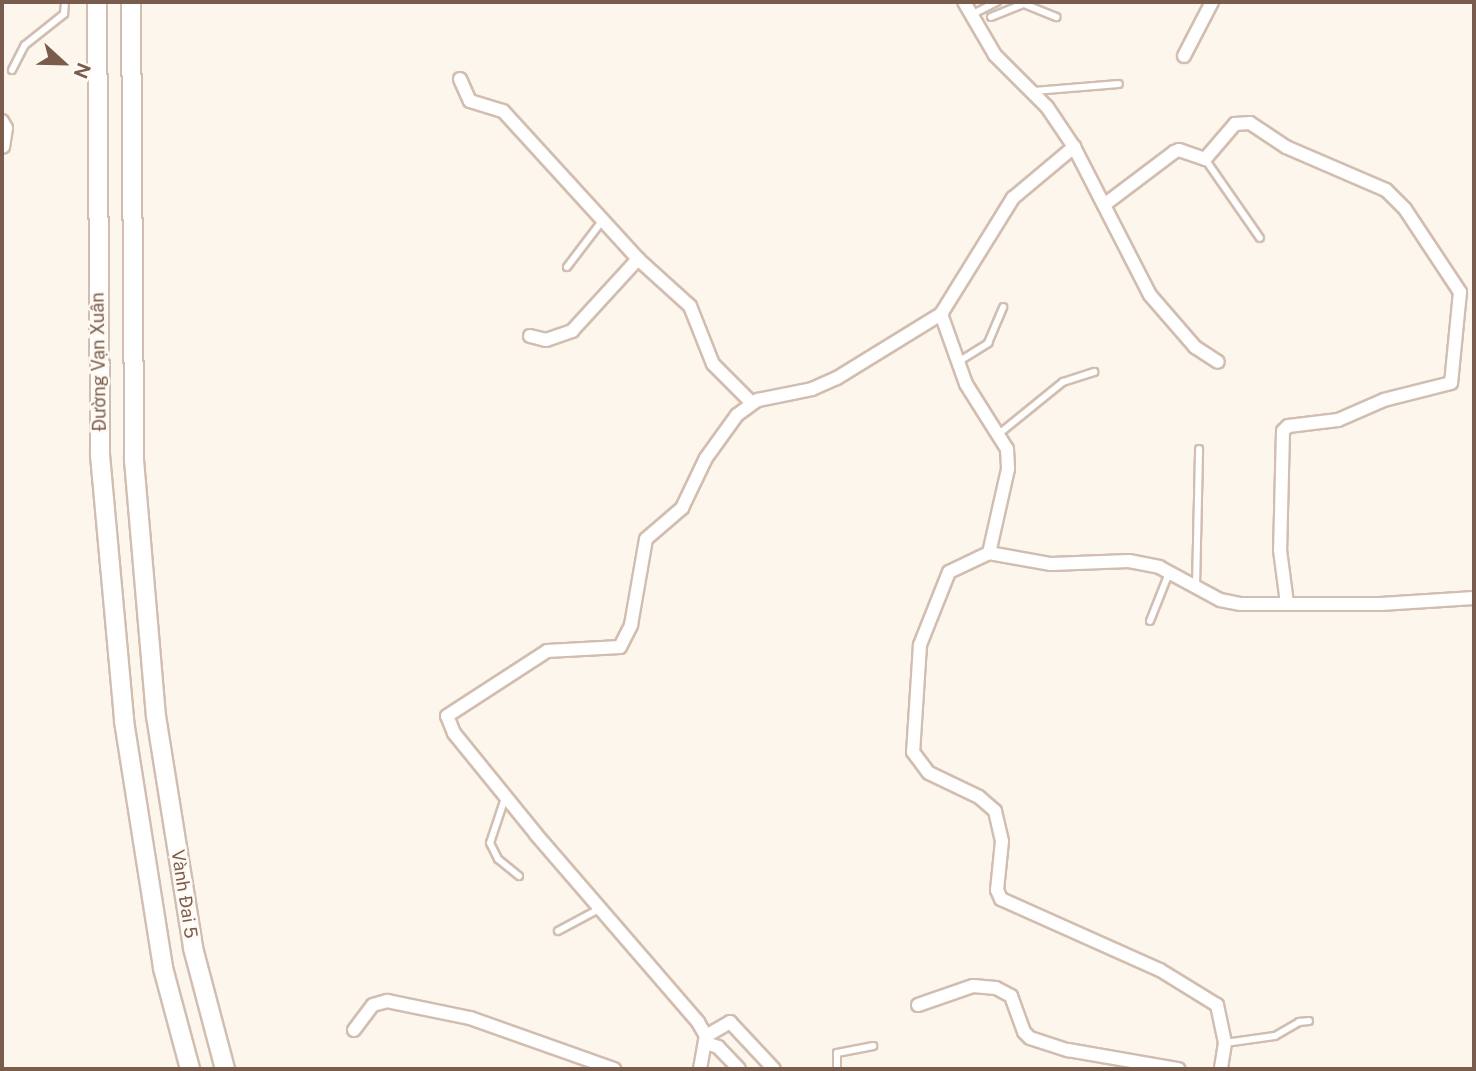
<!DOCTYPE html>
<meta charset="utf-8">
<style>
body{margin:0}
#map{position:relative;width:1476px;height:1071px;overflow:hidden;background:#fdf6ec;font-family:"Public Sans",sans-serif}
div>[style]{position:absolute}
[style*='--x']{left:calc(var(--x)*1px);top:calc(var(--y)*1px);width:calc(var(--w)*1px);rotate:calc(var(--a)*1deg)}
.roads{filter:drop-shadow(2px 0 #d1beb0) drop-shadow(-2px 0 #d1beb0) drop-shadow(0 2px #d1beb0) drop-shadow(0 -2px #d1beb0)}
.lane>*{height:6px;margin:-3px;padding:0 3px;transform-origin:3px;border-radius:3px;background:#fff}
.street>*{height:12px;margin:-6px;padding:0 6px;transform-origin:6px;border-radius:6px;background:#fff}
.secondary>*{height:18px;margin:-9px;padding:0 9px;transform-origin:9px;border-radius:9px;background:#fff}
span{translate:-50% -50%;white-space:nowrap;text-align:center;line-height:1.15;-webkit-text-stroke:5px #fffaf3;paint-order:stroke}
.street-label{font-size:18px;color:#7a5c4d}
.frame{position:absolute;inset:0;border:4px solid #7a5c4d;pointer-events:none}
.north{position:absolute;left:28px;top:28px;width:70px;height:70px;-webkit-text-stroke:5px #fffaf3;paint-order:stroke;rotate:112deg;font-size:19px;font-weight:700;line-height:28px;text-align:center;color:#7a5c4d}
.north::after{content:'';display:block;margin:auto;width:24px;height:32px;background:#7a5c4d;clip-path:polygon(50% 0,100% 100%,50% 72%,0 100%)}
</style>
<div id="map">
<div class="roads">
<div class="lane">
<i style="--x:971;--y:15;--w:29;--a:-27"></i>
<i style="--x:991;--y:17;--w:35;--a:-22"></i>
<i style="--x:1024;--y:4;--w:35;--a:22"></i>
<i style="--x:12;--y:70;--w:28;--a:-63"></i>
<i style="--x:25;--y:45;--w:50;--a:-38.5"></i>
<i style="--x:64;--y:14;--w:12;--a:-85"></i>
<i style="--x:1034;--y:91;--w:85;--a:-4.7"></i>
<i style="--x:1205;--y:159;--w:96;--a:55.2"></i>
<i style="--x:567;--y:267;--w:58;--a:-52.7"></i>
<i style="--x:958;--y:362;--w:36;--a:-32"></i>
<i style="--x:988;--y:343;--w:39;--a:-67"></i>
<i style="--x:1000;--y:433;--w:81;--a:-39"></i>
<i style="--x:1063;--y:382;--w:33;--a:-18"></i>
<i style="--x:1196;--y:586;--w:137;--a:-88.7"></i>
<i style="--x:1150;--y:621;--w:52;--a:-68.4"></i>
<i style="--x:505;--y:798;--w:47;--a:108.4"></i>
<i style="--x:490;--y:843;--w:18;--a:63"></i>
<i style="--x:498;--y:859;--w:27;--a:39"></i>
<i style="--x:558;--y:931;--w:47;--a:-28.2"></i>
<i style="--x:1225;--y:1043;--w:50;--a:-8"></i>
<i style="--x:1275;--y:1036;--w:28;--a:-30"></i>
<i style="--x:1299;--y:1022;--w:10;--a:-6"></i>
<i style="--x:837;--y:1069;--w:16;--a:-90"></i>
<i style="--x:837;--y:1053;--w:37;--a:-11"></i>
</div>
<div class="street">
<i style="--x:1184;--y:56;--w:61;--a:-62.6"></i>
<i style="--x:460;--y:79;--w:24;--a:66"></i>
<i style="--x:470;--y:101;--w:34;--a:17"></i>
<i style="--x:503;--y:111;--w:200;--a:47.6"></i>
<i style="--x:638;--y:259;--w:70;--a:42.1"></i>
<i style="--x:690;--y:306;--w:62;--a:68.4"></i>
<i style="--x:713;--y:364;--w:55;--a:45"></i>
<i style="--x:2;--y:121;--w:8;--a:60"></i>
<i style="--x:6;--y:128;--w:19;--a:99"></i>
<i style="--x:1074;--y:147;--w:166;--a:62.8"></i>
<i style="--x:1150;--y:295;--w:69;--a:49.1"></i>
<i style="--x:1195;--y:347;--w:27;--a:33"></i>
<i style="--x:1104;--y:205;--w:88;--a:-37.1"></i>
<i style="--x:1174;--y:152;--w:5;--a:-22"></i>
<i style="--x:1179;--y:150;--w:28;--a:19"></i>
<i style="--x:1205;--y:159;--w:46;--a:-49.4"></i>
<i style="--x:1235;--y:124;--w:15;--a:-4"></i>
<i style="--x:1250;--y:123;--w:43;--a:33.7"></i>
<i style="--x:1286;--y:147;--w:109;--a:23.3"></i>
<i style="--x:1386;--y:190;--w:27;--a:45"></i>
<i style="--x:1405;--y:209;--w:100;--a:56.5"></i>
<i style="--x:1460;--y:292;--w:91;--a:95.6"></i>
<i style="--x:1451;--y:383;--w:69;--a:165.8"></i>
<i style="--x:1384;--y:400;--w:50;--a:156.5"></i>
<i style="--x:1338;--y:420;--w:50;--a:173.2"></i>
<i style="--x:1288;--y:426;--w:7;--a:135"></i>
<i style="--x:1283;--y:431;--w:119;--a:91.4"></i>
<i style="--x:1280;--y:550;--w:53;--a:82.5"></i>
<i style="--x:941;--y:314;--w:74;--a:70.3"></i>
<i style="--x:966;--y:384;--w:77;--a:57.8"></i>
<i style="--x:1007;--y:449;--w:20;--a:87"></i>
<i style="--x:1008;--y:469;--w:86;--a:102.7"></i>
<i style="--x:989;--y:553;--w:44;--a:154.6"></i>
<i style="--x:949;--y:572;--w:79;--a:111.7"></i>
<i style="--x:920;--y:645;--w:107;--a:93.7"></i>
<i style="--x:913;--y:752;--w:26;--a:53"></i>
<i style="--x:929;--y:773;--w:55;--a:25.6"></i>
<i style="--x:979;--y:797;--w:21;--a:41"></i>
<i style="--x:995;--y:811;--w:31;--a:77"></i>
<i style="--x:1002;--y:841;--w:49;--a:95.8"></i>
<i style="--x:997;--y:890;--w:10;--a:66"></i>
<i style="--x:1001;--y:899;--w:174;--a:24.1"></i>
<i style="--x:1160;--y:970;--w:67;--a:31.6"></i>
<i style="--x:1217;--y:1005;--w:39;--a:78"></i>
<i style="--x:1225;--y:1043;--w:26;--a:99"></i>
<i style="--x:530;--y:336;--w:16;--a:14"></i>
<i style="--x:546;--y:340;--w:28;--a:-19"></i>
<i style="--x:572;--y:331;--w:98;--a:-47.5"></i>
<i style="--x:989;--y:553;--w:63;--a:10.1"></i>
<i style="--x:1051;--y:564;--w:78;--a:-2.2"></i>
<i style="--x:1129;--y:561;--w:31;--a:11"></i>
<i style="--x:1159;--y:567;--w:69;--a:28.4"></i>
<i style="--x:1220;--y:600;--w:20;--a:11"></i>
<i style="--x:1240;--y:604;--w:141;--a:0"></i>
<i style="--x:1381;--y:604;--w:93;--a:-3.7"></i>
<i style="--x:918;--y:1005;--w:58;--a:-19.1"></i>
<i style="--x:973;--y:986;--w:23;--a:5"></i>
<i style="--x:996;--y:988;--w:17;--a:28"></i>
<i style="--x:1011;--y:996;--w:38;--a:70"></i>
<i style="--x:1024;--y:1032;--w:8;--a:45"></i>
<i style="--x:1030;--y:1038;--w:40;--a:18"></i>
<i style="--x:1068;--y:1050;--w:112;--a:9.8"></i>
<i style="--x:354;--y:1030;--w:31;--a:-53"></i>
<i style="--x:373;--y:1005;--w:15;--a:-16"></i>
<i style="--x:387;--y:1001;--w:85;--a:11.6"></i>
<i style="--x:470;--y:1018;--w:153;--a:19.5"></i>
<i style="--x:706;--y:1036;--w:28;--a:-30"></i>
<i style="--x:730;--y:1022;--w:64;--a:46.9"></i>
<i style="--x:706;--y:1043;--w:13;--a:18"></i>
<i style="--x:718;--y:1047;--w:30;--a:46"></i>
<i style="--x:700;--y:1069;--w:34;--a:-80"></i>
<i style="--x:706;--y:1036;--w:16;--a:-120"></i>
<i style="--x:698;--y:1022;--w:248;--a:-130.8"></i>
<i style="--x:536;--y:834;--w:130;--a:-129.1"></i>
<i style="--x:454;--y:733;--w:18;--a:-112"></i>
<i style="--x:447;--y:716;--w:119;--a:-33"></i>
<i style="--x:547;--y:651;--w:73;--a:-3.1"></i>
<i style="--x:620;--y:647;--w:25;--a:-63"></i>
<i style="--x:631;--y:625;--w:87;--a:-80.1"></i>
<i style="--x:646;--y:539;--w:48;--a:-40.7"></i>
<i style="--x:682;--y:508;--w:55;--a:-64.4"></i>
<i style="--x:706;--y:458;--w:53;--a:-54.2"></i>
<i style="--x:737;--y:415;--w:26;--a:-36"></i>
<i style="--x:758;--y:400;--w:55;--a:-11.5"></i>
<i style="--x:812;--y:389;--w:27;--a:-24"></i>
<i style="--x:837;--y:378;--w:122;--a:-31.6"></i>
<i style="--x:941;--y:314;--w:137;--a:-58.2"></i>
<i style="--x:1013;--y:198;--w:80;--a:-39.9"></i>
<i style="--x:1074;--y:147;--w:48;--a:-124"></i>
<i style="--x:1047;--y:107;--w:74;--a:-135"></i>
<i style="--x:995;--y:55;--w:61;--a:-120.3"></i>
</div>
<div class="secondary">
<i style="--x:97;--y:2;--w:453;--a:89.6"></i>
<i style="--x:100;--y:455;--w:267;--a:84.8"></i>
<i style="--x:124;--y:721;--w:250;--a:81"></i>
<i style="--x:163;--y:968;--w:105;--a:75"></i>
<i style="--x:131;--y:2;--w:458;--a:89.6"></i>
<i style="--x:134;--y:460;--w:257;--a:85.1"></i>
<i style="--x:156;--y:716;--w:235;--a:80.9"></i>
<i style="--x:193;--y:948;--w:125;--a:75.2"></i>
</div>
</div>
<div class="street-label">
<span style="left:99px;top:362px;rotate:-91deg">Đường Vạn Xuân</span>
<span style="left:184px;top:894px;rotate:81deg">Vành Đai 5</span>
</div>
<div class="frame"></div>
<div class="north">N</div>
</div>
